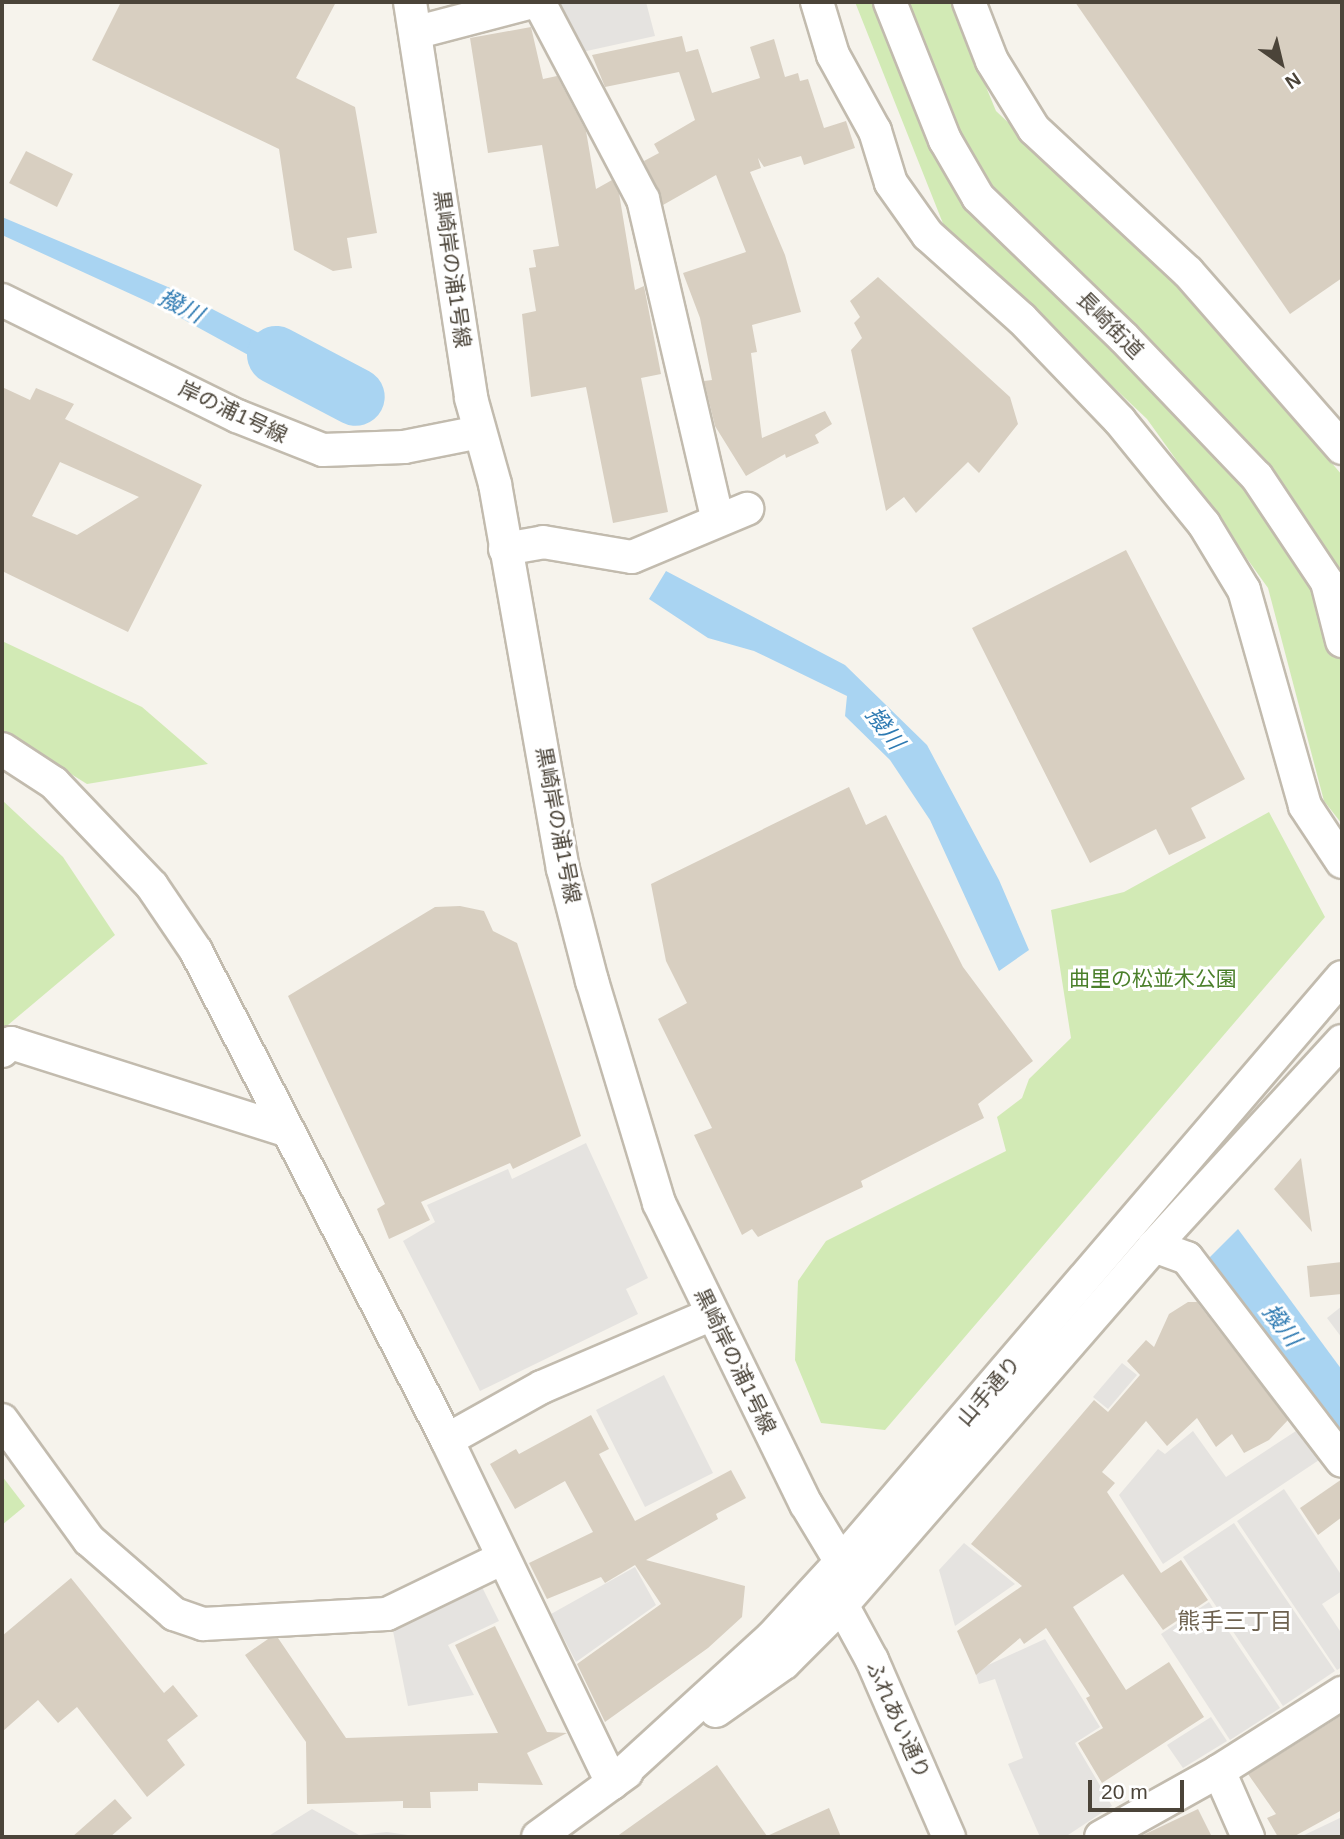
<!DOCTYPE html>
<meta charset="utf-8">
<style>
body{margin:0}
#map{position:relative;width:1344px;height:1839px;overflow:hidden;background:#f6f3ec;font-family:Helvetica,"Noto Sans JP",sans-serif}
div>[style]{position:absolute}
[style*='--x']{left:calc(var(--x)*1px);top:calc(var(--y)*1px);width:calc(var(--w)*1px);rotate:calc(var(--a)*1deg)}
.green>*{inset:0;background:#d2eab5}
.parking>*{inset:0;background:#e5e3e0}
.water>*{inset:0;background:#a9d4f2}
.river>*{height:58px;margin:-29px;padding:0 29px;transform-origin:29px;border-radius:29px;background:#a9d4f2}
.building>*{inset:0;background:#d8cfc1}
.roads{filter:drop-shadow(2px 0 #c2bbae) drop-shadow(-2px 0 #c2bbae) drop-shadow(0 2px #c2bbae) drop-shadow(0 -2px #c2bbae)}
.minor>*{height:32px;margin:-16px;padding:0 16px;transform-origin:16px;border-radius:16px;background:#fff}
span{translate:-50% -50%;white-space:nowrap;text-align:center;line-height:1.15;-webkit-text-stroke:6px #fff;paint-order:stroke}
.street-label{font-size:21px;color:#4b4439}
.park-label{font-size:21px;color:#4a7f2a}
.water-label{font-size:23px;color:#2e7ab2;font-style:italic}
.neighbourhood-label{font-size:23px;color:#6e6250}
.frame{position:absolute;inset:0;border:4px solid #4b4439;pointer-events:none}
.north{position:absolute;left:1246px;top:28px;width:70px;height:70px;-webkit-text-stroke:5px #fff;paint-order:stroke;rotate:146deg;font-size:19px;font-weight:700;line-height:28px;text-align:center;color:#4b4439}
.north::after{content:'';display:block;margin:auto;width:24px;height:32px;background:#4b4439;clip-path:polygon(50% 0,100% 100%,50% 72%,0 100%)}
.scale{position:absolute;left:1088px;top:1780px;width:96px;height:32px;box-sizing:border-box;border:4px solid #4b4439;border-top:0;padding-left:9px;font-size:21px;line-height:24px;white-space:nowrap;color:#4b4439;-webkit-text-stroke:5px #fff;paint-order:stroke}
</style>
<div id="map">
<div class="green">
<i style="clip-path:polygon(855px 2px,951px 2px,996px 111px,1175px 280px,1342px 475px,1342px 824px,1324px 801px,1268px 588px,1147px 419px,944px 226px)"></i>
<i style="clip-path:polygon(2px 641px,142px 707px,208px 764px,87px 784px,2px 731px)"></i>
<i style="clip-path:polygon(2px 800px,63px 857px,115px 935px,2px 1030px)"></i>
<i style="clip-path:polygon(1269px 812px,1325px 917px,885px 1430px,821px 1423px,795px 1360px,798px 1281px,826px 1241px,1006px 1151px,997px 1117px,1022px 1098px,1029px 1079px,1071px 1038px,1051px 910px,1124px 892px)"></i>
<i style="clip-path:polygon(2px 1476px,25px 1506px,2px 1525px)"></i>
</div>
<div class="parking">
<i style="clip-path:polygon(557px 2px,646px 2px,655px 36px,582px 52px)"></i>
<i style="clip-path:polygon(586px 1143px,648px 1278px,626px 1289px,638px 1314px,480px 1391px,403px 1241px,435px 1222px,427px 1205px,508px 1169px,512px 1179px)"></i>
<i style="clip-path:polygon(1342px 1306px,1342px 1338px,1327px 1318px)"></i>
<i style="clip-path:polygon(1122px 1363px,1137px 1375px,1108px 1409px,1093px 1397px)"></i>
<i style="clip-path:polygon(664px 1375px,713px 1473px,645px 1507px,596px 1410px)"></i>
<i style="clip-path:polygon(1299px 1429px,1319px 1460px,1163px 1564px,1119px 1495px,1158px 1449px,1165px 1454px,1193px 1431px,1226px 1477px)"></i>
<i style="clip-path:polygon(1284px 1489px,1342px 1576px,1342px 1591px,1322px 1604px,1342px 1634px,1342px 1667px,1337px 1670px,1237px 1521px)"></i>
<i style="clip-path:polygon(1234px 1523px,1335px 1671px,1283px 1706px,1183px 1557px)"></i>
<i style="clip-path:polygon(964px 1543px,1015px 1584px,955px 1626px,939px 1570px)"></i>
<i style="clip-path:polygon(635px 1567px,656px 1605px,576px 1662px,551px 1614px)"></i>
<i style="clip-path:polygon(482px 1587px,499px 1621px,448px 1645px,474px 1695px,408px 1706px,392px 1626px)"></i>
<i style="clip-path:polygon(1209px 1602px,1280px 1708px,1230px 1740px,1161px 1634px)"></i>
<i style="clip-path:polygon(1045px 1639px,1100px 1727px,1075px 1743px,1112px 1806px,1065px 1837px,1040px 1837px,1008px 1764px,1023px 1758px,995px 1679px,979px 1684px,975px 1671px)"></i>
<i style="clip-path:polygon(1211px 1717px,1227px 1741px,1183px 1768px,1167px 1745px)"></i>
<i style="clip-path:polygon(312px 1809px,359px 1835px,387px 1832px,422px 1837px,267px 1837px)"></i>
<i style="clip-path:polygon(1342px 1817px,1342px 1837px,1300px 1837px)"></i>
</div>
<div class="water">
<i style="clip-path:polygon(2px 217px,175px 290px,353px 381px,336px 403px,168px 311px,2px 235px)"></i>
<i style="clip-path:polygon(666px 571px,845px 665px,927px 745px,999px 880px,1029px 950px,999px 971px,930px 820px,890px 760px,845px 716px,847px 696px,754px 651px,708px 638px,649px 599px)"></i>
<i style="clip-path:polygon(1238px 1229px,1342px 1370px,1342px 1444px,1206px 1261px)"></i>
</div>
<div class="river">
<i style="--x:276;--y:355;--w:90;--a:27.7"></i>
</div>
<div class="building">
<i style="clip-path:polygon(121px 2px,336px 2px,296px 78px,355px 107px,377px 233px,347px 238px,352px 268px,333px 271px,294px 250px,279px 149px,92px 60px)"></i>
<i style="clip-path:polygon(1075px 2px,1342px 2px,1342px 278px,1290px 314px)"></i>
<i style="clip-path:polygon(531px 27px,543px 79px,557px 76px,586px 131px,596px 189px,612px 180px,619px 193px,635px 290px,644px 286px,661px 374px,641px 378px,668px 512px,613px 523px,586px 387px,531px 397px,522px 314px,536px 311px,529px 268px,536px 267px,533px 250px,559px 246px,542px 145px,488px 153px,470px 38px)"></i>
<i style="clip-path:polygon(682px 36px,686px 52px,698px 49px,712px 93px,760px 78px,750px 47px,774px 39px,785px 77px,798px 73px,800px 81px,808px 79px,824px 128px,846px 121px,855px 148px,804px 165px,801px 156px,764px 167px,758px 158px,761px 168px,750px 172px,785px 255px,801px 312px,752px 325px,757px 352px,751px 353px,762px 438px,825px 411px,832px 424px,815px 435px,819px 443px,786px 458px,785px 454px,746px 476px,715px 426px,704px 381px,712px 380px,700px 318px,683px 273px,746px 252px,716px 175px,663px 205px,644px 161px,659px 153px,654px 144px,695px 120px,679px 72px,605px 87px,592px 55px)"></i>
<i style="clip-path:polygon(26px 151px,73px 174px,57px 207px,9px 183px)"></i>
<i style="clip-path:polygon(878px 277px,1010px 397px,1018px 424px,979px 473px,968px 462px,916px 513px,904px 497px,886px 511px,851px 350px,862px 338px,854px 323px,860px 317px,850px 301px)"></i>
<i style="clip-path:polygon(evenodd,2px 387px,30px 400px,36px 388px,74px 404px,65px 419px,202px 485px,128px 632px,2px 571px,2px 387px,60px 462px,139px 497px,77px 535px,32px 516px,60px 462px)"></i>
<i style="clip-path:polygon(1126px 550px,1245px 779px,1191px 808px,1206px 838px,1169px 855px,1156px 829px,1090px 863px,972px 628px)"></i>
<i style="clip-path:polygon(849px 787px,866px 825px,886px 815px,963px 967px,1033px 1061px,978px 1104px,984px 1118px,861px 1181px,863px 1187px,758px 1237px,752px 1229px,742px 1235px,694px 1135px,712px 1128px,658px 1019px,687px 1003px,666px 961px,651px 884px)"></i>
<i style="clip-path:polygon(460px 906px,484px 911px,493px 931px,517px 943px,581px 1136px,513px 1169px,510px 1163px,421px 1202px,430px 1220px,389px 1239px,377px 1209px,385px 1204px,288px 996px,435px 907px)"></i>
<i style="clip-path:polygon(1301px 1158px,1312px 1232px,1274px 1189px)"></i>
<i style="clip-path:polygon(1342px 1262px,1342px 1294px,1310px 1297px,1307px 1266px)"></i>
<i style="clip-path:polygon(1188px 1302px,1197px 1302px,1288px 1420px,1269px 1440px,1244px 1453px,1232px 1434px,1216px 1447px,1197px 1418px,1167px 1446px,1146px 1421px,1102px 1472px,1115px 1483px,1107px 1492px,1161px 1573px,1181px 1560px,1208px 1600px,1163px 1630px,1123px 1574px,1073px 1607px,1126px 1690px,1169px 1662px,1204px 1717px,1102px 1783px,1078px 1743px,1103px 1728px,1086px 1698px,1090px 1696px,1046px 1628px,1024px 1644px,1020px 1638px,976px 1675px,957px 1631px,1022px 1586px,971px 1544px,1094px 1400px,1108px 1412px,1140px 1375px,1127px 1361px,1146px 1340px,1154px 1347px,1169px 1314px)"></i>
<i style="clip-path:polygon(591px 1415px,609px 1449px,599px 1454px,635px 1521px,731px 1470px,746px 1498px,716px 1514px,718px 1519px,646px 1560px,745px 1586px,742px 1617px,708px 1648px,605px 1722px,577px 1664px,661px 1604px,635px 1565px,605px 1583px,601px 1577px,547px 1599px,529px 1563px,593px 1532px,565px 1481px,515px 1509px,490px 1464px,516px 1449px,519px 1454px)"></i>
<i style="clip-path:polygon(1342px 1479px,1342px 1517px,1318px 1535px,1300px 1508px)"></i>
<i style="clip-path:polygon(71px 1578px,164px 1693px,173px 1685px,198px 1716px,167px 1740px,185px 1765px,147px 1797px,77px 1707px,58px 1723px,38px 1700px,2px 1732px,2px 1636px)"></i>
<i style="clip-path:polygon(495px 1626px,547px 1732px,567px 1733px,527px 1753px,543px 1785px,478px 1783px,478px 1791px,430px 1792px,431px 1808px,403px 1808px,403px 1801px,307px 1804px,306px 1742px,245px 1655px,268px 1639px,278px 1638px,346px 1738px,498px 1733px,455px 1645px)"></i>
<i style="clip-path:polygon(1342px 1715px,1342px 1810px,1293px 1837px,1278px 1837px,1267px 1818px,1276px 1814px,1248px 1774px)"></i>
<i style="clip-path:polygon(717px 1765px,767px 1836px,829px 1808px,841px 1837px,616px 1837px)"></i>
<i style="clip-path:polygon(115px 1799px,132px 1818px,110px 1837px,72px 1837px)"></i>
<i style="clip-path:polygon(1198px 1809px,1212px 1837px,1139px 1837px)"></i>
</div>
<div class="roads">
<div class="minor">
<i style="--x:410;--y:2;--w:401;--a:81.2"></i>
<i style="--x:471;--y:398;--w:89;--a:74.4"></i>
<i style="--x:495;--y:484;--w:391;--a:80"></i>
<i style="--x:563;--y:869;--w:116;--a:75.5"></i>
<i style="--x:592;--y:981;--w:232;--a:73.2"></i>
<i style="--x:659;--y:1203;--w:335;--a:64"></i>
<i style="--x:806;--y:1504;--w:68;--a:58.9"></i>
<i style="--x:841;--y:1562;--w:43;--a:88.7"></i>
<i style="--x:842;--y:1605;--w:63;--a:61.4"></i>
<i style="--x:872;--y:1660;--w:193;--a:66.5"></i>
<i style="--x:539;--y:2;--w:223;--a:62.2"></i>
<i style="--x:643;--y:199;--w:327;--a:76.9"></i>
<i style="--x:817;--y:2;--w:55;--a:73.2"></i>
<i style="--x:833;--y:55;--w:87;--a:61.1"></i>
<i style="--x:875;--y:131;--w:54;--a:72.9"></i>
<i style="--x:891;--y:183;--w:64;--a:54.6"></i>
<i style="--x:928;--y:235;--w:126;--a:41.8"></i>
<i style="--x:1022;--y:319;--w:141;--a:46.1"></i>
<i style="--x:1120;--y:421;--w:133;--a:50.8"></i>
<i style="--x:1204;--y:524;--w:77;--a:58.8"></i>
<i style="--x:1244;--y:590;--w:224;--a:74.2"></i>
<i style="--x:1305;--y:806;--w:67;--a:56.5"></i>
<i style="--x:890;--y:2;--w:149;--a:68.3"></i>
<i style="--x:945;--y:140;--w:66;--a:59.9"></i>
<i style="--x:978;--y:197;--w:203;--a:44"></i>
<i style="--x:1124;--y:338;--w:192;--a:46.3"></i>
<i style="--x:1257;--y:477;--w:126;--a:56.3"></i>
<i style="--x:1327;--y:582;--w:61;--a:75.7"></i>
<i style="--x:969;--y:2;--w:63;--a:68.7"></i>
<i style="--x:992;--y:61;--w:80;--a:58.3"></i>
<i style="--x:1034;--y:129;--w:210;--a:42.9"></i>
<i style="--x:1188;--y:272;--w:234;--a:48.8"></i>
<i style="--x:418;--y:32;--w:118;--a:-14.7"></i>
<i style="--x:2;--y:300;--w:262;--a:26.3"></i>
<i style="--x:237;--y:416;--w:92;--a:21.6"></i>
<i style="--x:323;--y:450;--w:81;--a:-2.1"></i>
<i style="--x:404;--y:447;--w:77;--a:-11.2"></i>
<i style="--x:505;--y:549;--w:39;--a:-10"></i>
<i style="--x:543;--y:542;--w:90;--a:9.6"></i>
<i style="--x:632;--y:557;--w:125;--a:-22.7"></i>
<i style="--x:2;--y:749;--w:62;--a:33.2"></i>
<i style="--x:54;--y:783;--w:142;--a:46.4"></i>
<i style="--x:152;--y:886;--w:78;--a:55.9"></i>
<i style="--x:196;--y:951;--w:550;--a:62.83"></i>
<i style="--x:447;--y:1440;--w:381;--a:64.3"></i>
<i style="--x:612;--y:1783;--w:215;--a:-42.4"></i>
<i style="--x:771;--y:1638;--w:103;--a:-47.4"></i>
<i style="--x:841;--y:1562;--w:770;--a:-49.42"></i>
<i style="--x:2;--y:1051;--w:12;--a:-42"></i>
<i style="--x:11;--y:1043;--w:291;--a:17.6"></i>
<i style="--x:1154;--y:1246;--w:35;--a:20"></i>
<i style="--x:1187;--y:1258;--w:255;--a:52.6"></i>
<i style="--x:2;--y:1420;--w:148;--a:54.1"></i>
<i style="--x:89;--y:1540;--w:113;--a:41"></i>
<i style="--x:174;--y:1614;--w:31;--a:19"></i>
<i style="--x:203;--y:1624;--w:184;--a:-3.1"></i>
<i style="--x:387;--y:1614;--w:127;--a:-25.8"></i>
<i style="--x:447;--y:1440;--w:109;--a:-29.2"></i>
<i style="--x:542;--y:1387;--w:183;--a:-23.2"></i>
<i style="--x:716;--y:1711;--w:83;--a:-35.2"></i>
<i style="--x:784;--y:1663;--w:82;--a:-45"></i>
<i style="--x:842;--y:1605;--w:476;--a:-49"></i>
<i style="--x:1154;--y:1246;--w:278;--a:-47.5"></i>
<i style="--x:1219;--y:1771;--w:72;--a:66.3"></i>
<i style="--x:538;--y:1837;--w:110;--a:-36.1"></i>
<i style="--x:1101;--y:1837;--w:135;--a:-29.2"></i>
<i style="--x:1219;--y:1771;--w:146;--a:-32.4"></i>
</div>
</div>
<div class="street-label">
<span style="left:452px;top:269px;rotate:82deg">黒崎岸の浦1号線</span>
<span style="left:1110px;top:325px;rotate:45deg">長崎街道</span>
<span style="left:233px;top:412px;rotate:25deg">岸の浦1号線</span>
<span style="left:558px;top:825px;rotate:79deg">黒崎岸の浦1号線</span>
<span style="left:735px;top:1361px;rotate:64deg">黒崎岸の浦1号線</span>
<span style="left:989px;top:1391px;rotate:-49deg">山手通り</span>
<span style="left:898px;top:1720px;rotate:66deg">ふれあい通り</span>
</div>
<div class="park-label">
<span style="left:1153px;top:979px">曲里の松並木公園</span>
</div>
<div class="water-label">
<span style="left:181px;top:306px;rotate:27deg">撥川</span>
<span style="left:885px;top:728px;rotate:53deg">撥川</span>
<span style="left:1282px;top:1325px;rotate:53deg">撥川</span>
</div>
<div class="neighbourhood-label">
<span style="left:1235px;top:1621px">熊手三丁目</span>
</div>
<div class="frame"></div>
<div class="north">N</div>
<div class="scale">20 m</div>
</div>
